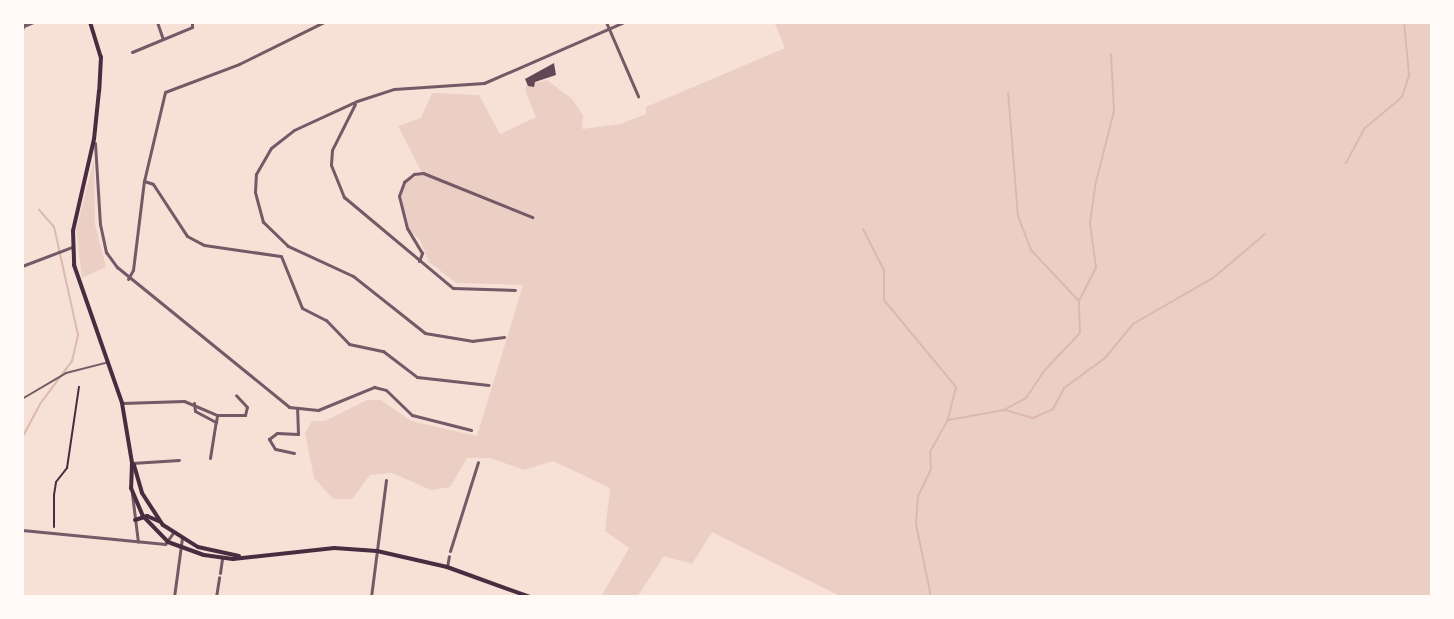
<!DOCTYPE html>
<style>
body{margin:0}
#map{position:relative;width:1454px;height:619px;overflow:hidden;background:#f7e1d7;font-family:"Alegreya Sans",sans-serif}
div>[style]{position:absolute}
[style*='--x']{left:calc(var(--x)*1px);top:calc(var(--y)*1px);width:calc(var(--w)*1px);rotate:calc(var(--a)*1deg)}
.green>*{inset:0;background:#ebcfc5}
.stream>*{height:2px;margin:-1px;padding:0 1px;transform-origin:1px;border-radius:1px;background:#dcb8b0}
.building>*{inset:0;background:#644757}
.path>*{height:2px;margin:-1px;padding:0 1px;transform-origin:1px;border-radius:1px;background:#4a2c40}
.service>*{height:2px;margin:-1px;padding:0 1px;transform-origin:1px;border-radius:1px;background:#755966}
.minor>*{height:3px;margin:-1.5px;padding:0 1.5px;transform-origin:1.5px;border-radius:1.5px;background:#755966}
.tertiary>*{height:4px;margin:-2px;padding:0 2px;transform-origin:2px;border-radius:2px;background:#755966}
.secondary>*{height:4px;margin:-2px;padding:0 2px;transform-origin:2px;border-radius:2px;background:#4a2c40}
span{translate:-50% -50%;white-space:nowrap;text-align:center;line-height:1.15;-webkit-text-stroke:8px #fffaf5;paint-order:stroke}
.frame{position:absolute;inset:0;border:24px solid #fffaf5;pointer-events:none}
</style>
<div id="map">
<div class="green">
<i style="clip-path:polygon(774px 22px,1432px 22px,1432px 597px,842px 597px,712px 532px,692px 564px,664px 556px,637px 597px,601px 597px,629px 548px,605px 531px,610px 488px,553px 461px,524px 470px,490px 458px,467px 458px,450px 487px,431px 490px,392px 473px,370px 475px,352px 499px,333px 499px,314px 478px,305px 433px,312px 421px,325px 421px,367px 400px,381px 400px,411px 421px,477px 436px,523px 285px,456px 283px,429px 262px,420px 240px,409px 230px,401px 195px,405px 183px,422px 173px,398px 126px,421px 118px,432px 93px,479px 95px,500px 134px,536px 117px,525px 90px,527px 85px,547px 80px,572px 99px,583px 115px,582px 129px,620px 124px,646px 114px,646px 107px,785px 48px)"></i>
<i style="clip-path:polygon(94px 159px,95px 224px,106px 267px,82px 278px,76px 230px)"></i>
</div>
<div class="stream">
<i style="--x:1346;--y:163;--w:40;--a:-62"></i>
<i style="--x:1365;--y:128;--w:48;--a:-40"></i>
<i style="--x:1402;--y:97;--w:23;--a:-72"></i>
<i style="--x:1409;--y:75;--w:53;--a:-95.4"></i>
<i style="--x:863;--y:229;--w:46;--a:62.9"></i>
<i style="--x:884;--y:270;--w:30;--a:90"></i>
<i style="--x:884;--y:300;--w:113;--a:50.4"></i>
<i style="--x:956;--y:387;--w:33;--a:104"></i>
<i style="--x:1079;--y:301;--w:37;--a:-63"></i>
<i style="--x:1096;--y:268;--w:45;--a:-97.6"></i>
<i style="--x:1090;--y:223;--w:37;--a:-82"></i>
<i style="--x:1095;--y:186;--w:77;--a:-75.8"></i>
<i style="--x:1114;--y:111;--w:57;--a:-93"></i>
<i style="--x:1005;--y:410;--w:29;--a:16"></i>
<i style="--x:1033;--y:418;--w:22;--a:-24"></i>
<i style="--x:1053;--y:409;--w:24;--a:-62"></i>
<i style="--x:1064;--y:388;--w:51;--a:-36.2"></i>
<i style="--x:1105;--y:358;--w:44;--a:-50.5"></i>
<i style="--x:1133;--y:324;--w:92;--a:-29.9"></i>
<i style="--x:1213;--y:278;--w:68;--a:-40.2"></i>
<i style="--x:22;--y:438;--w:38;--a:-62"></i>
<i style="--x:40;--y:404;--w:54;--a:-53.3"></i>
<i style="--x:72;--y:361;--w:27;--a:-77"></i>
<i style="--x:78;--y:335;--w:111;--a:-102.5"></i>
<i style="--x:54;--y:227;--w:23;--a:-131"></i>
<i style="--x:931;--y:597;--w:75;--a:-101.6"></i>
<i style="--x:916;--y:524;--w:28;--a:-86"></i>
<i style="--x:918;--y:496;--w:30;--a:-64"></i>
<i style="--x:931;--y:469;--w:17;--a:-93"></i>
<i style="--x:930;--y:452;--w:37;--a:-61"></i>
<i style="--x:948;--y:420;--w:57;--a:-10.1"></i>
<i style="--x:1004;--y:410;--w:25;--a:-29"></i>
<i style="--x:1026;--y:398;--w:32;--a:-56"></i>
<i style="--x:1044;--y:371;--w:52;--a:-46.5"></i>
<i style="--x:1080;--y:333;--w:32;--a:-92"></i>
<i style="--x:1079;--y:301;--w:70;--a:-133.3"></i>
<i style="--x:1031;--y:250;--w:36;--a:-111"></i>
<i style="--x:1018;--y:216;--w:124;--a:-94.6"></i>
</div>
<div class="building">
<i style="clip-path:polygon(554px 63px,556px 75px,535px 82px,534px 87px,528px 86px,525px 79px)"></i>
</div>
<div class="path">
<i style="--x:54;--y:527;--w:32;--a:-90"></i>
<i style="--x:54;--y:495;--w:13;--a:-81"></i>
<i style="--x:56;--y:482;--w:18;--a:-52"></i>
<i style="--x:67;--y:468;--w:82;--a:-81.6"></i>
</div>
<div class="service">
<i style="--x:22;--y:34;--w:7;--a:-74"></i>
<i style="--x:22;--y:399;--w:51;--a:-30.6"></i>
<i style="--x:66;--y:373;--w:44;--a:-14.3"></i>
</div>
<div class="minor">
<i style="--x:157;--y:22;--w:18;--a:71"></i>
<i style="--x:606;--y:22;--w:81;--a:66.6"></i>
<i style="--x:132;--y:52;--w:65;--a:-22.6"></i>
<i style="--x:192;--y:27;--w:5;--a:-90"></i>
<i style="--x:355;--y:104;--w:51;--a:116.6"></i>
<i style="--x:332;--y:150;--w:15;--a:94"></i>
<i style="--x:331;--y:165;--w:35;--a:68"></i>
<i style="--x:344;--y:197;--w:142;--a:39.9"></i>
<i style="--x:453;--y:288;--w:62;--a:1.8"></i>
<i style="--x:95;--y:143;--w:81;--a:86.5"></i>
<i style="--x:100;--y:224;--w:29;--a:78"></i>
<i style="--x:106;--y:252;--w:19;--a:54"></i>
<i style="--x:117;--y:267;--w:222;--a:39.1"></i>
<i style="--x:289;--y:407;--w:29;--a:6"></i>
<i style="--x:318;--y:410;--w:61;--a:-22.3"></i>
<i style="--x:374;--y:387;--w:12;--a:14"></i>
<i style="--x:386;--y:390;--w:36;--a:44"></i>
<i style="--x:412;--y:415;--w:61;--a:14.3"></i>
<i style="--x:144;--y:181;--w:9;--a:18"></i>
<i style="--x:153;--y:184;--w:62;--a:56.8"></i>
<i style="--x:187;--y:236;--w:19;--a:28"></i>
<i style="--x:204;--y:245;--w:77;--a:8.2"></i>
<i style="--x:281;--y:256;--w:56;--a:68"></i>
<i style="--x:302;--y:308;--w:27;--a:27"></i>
<i style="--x:326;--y:320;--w:33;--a:46"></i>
<i style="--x:349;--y:344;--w:35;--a:12"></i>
<i style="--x:383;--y:351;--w:43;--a:37.4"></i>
<i style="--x:417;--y:377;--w:72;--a:6.3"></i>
<i style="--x:419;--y:261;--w:9;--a:-69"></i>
<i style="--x:422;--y:253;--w:29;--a:-121"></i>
<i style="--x:407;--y:228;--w:33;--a:-104"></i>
<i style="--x:399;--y:196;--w:15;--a:-70"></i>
<i style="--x:404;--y:182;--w:13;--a:-39"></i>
<i style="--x:414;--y:174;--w:9;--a:-6"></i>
<i style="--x:423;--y:173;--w:118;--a:22"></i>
<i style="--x:22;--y:266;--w:53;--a:-20.8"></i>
<i style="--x:128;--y:279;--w:10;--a:-61"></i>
<i style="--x:133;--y:270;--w:90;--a:-83"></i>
<i style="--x:144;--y:181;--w:91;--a:-76.7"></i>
<i style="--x:165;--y:92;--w:79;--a:-20.7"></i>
<i style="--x:239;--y:64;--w:95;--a:-26.3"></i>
<i style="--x:504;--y:337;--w:31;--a:173"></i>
<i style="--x:473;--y:341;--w:49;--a:-170.5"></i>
<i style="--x:425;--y:333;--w:92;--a:-141.6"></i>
<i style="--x:353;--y:276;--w:72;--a:-155.2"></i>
<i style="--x:288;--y:246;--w:35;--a:-136"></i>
<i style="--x:263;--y:222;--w:31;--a:-105"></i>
<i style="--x:255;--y:192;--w:18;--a:-87"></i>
<i style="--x:256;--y:174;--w:30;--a:-60"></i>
<i style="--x:271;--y:148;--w:29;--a:-38"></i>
<i style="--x:294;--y:130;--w:69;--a:-24.7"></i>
<i style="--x:357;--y:101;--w:39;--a:-18"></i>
<i style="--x:394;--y:89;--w:90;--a:-3.8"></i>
<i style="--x:484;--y:83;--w:153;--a:-23.5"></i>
<i style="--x:122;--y:403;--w:62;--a:-1.8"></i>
<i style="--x:184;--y:401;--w:36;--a:23"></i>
<i style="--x:217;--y:415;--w:28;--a:0"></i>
<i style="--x:245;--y:415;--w:8;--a:-76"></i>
<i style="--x:247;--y:407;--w:16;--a:-133"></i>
<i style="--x:194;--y:403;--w:8;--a:83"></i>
<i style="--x:195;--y:411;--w:24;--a:28"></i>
<i style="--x:216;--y:422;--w:6;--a:-81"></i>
<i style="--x:294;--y:453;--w:19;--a:-168"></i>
<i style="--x:275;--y:449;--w:12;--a:-121"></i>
<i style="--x:269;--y:439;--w:10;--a:-37"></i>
<i style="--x:277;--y:433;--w:21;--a:3"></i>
<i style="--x:298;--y:434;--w:26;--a:-92"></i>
<i style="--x:210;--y:458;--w:36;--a:-81"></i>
<i style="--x:132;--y:463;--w:47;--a:-3.7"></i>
<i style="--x:132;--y:494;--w:48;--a:82.9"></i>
<i style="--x:22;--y:530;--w:144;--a:5.6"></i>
<i style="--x:165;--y:544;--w:14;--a:-54"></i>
<i style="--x:450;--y:551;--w:93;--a:-72.5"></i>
<i style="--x:447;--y:567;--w:11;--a:-80"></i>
<i style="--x:220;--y:573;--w:15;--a:-82"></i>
<i style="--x:174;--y:597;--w:60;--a:-82.3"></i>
<i style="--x:216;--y:597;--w:20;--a:-81"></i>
<i style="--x:371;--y:597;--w:118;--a:-82.7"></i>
</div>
<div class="tertiary">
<i style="--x:22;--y:27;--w:13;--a:-23"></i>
</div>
<div class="secondary">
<i style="--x:90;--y:22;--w:37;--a:73"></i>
<i style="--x:101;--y:57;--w:34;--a:93"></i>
<i style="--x:99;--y:91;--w:48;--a:95.9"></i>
<i style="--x:94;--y:139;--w:94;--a:102.9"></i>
<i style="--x:73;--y:231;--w:34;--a:88"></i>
<i style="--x:74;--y:265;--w:146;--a:70.8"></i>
<i style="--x:122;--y:403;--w:61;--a:80.5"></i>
<i style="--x:132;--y:463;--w:25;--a:92"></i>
<i style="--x:131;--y:488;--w:30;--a:67"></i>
<i style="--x:143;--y:516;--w:36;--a:46"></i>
<i style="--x:168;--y:542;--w:38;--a:20"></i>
<i style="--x:204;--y:555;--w:29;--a:8"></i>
<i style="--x:233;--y:559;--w:102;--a:-6.2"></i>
<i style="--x:334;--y:548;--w:43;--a:4"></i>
<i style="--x:377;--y:551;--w:72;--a:12.9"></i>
<i style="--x:447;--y:567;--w:88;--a:19.9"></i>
<i style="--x:134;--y:465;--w:29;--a:74"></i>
<i style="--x:142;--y:493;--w:38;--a:57"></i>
<i style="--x:163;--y:525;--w:41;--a:32.2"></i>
<i style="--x:198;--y:547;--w:42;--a:12.4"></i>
<i style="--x:135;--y:520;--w:13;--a:-18"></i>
<i style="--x:147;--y:516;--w:13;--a:23"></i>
</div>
<div class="frame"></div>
</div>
